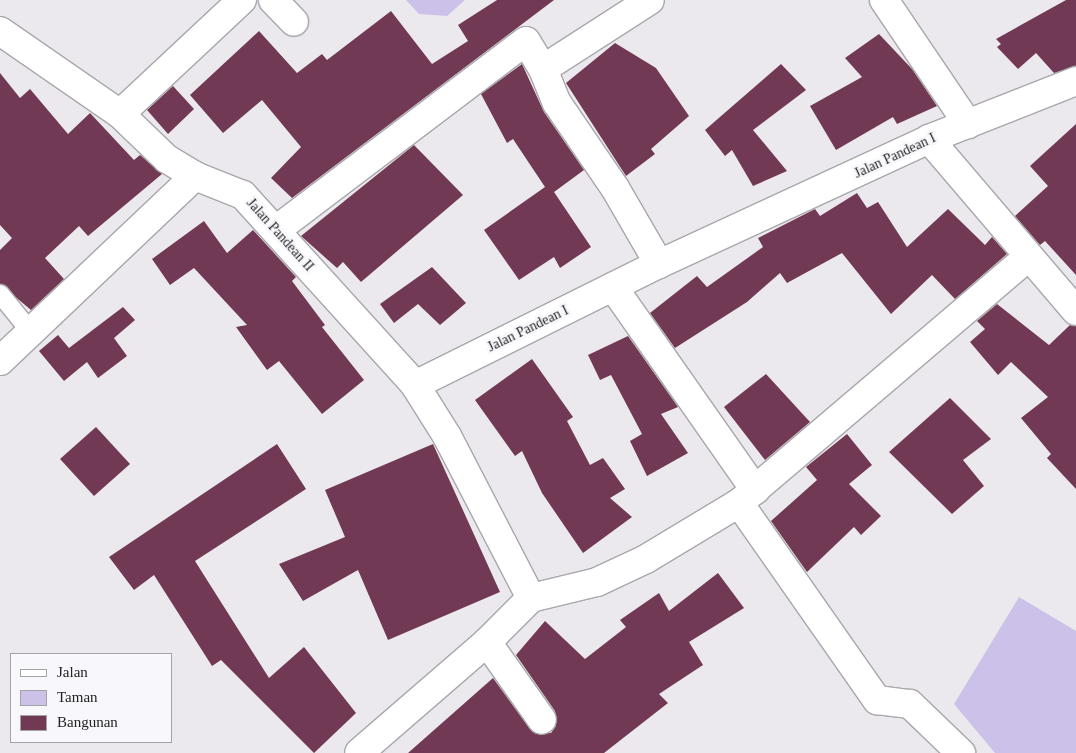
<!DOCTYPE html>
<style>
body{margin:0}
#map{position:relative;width:1076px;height:753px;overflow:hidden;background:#ebe9ee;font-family:Georgia,serif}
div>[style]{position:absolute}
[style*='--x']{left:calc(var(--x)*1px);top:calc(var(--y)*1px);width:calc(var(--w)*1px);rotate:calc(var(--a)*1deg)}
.green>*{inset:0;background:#ccc1e9}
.building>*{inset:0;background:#723955}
.roads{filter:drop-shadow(1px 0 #a8a7ab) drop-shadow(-1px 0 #a8a7ab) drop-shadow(0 1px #a8a7ab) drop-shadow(0 -1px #a8a7ab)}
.service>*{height:18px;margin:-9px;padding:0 9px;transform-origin:9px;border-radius:9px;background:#fff}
.minor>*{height:28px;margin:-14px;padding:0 14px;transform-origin:14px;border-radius:14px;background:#fff}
span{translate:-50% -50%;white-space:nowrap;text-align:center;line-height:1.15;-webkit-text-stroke:5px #f8f7fb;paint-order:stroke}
.street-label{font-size:14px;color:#232324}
.legend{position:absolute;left:10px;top:653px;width:162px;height:90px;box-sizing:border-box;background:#f8f7fb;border:1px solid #a3a2a5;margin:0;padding:6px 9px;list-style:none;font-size:15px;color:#232324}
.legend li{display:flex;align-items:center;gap:10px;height:25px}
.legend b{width:25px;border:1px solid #a3a2a5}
</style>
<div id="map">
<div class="green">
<i style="clip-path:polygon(406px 0,465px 0,447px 16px,419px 14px)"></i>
<i style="clip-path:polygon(1019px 597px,1076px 631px,1076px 753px,995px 753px,954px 704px)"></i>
</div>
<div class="building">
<i style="clip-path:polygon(497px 0,554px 0,292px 198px,271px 178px,301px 147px,262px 100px,223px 133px,190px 95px,259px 31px,297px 73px,322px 54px,327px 60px,391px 11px,432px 64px,468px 41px,458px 25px)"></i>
<i style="clip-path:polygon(1066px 0,1076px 0,1076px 66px,1054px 73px,1036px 53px,1018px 69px,997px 47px,1001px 44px,996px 39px)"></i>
<i style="clip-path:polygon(879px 34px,912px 69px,937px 106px,897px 124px,893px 117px,836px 150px,810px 106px,862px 77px,845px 58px)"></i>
<i style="clip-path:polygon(615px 43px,656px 68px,689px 116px,651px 149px,655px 154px,626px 176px,566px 83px)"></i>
<i style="clip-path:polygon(522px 64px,544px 112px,584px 170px,554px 192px,591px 247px,560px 268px,554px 257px,519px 280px,484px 230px,545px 187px,513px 139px,507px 143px,481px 94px)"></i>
<i style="clip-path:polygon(781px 64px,806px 90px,753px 130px,787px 171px,753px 186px,732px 150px,725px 156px,705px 130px)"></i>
<i style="clip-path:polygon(0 73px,20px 98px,30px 89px,68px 134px,90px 113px,134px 160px,140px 155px,162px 174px,88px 236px,79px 226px,45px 258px,64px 279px,31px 310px,0 284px,0 250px,12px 238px,0 225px)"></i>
<i style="clip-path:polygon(173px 86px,194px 109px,168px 134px,147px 110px)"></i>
<i style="clip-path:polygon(1076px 124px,1076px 275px,1045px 241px,1040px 245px,1015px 216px,1048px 186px,1030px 166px)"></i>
<i style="clip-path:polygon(414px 145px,463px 195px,361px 282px,343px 262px,337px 268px,301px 236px)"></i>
<i style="clip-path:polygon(857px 193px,867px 208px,878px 202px,907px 247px,948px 209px,985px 245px,992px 237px,1007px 254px,955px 299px,932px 275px,891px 314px,842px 253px,787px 283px,780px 273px,747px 302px,675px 348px,650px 313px,697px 276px,707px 287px,763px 247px,758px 238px,815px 209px,820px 216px)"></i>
<i style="clip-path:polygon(204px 221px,227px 253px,253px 230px,296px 277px,292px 281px,325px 325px,322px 327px,364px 380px,322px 414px,279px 361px,267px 370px,236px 327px,247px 325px,194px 268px,170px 285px,152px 259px)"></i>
<i style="clip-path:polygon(432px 267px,466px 303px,440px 325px,418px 304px,394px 323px,380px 304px)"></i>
<i style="clip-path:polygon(997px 304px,1049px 345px,1070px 325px,1076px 326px,1076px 489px,1047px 458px,1051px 454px,1021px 418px,1048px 397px,1011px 362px,998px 375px,970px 342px,985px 329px,977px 321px)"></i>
<i style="clip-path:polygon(123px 307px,135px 320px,114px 338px,127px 356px,98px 378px,87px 362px,64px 381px,39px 351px,58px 335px,69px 348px)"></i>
<i style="clip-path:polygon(628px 336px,678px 407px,661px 414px,688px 453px,647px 476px,630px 441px,642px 434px,611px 375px,600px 380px,588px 355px)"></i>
<i style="clip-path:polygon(532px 359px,573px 417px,567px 421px,590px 465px,603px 458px,625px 489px,610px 498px,632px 517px,583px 553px,542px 493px,522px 451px,515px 456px,475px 400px)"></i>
<i style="clip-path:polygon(766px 374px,810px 422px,765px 460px,724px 407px)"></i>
<i style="clip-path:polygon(950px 398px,991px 439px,963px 460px,984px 486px,952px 514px,889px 452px)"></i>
<i style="clip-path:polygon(96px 427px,130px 464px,94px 496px,60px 459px)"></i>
<i style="clip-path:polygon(847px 434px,872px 465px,849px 484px,881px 516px,861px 535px,854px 527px,807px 572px,771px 521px,817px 480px,806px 467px)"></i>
<i style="clip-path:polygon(277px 444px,306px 489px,195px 561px,269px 678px,304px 647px,356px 713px,314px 753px,221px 660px,212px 666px,154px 575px,134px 590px,109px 557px)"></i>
<i style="clip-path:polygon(433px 444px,500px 592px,388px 640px,358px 570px,303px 601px,279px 564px,345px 537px,325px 490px)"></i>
<i style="clip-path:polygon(718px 573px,744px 608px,689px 642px,703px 665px,659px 694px,668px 703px,604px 753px,408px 753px,493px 678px,530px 729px,536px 734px,551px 733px,556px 726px,555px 711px,516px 655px,545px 621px,585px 659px,626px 627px,620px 620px,659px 593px,669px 611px)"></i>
</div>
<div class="roads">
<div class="service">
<i style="--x:0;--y:294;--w:49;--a:50.8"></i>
</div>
<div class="minor">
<i style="--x:273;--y:0;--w:30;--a:46"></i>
<i style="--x:884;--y:0;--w:150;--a:55.9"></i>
<i style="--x:0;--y:31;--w:146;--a:34.7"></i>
<i style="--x:120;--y:114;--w:65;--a:43.8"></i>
<i style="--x:167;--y:159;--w:33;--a:31"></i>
<i style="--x:195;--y:176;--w:52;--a:21.6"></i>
<i style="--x:243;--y:195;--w:256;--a:47.8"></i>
<i style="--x:415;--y:385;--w:60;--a:57.9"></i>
<i style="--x:447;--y:436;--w:182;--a:62.6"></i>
<i style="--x:531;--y:598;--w:62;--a:135"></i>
<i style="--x:487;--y:642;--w:169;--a:139.1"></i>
<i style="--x:543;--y:69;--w:37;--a:68"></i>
<i style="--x:557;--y:103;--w:103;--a:55.7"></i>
<i style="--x:615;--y:188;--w:88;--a:59.9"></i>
<i style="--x:120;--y:114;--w:167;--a:-43.1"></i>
<i style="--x:929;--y:139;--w:226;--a:49.5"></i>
<i style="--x:276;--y:230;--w:313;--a:-37.1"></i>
<i style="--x:526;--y:41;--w:33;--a:59"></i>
<i style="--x:543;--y:69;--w:127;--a:-32.8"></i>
<i style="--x:613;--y:287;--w:248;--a:55"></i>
<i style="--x:0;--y:361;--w:269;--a:-43.5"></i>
<i style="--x:415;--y:385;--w:272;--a:-26.4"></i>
<i style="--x:659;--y:264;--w:298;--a:-24.8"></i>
<i style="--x:929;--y:139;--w:158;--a:-21.5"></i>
<i style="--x:739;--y:503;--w:241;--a:55"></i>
<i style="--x:877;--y:700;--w:33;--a:7"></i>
<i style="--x:910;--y:704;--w:71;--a:43.9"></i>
<i style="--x:531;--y:598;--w:68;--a:-13.6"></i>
<i style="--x:597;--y:582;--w:54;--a:-25.1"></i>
<i style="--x:646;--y:559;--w:109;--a:-31.1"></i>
<i style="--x:739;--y:503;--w:380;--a:-40.4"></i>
<i style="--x:487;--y:642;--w:95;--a:54.8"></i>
</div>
</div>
<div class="street-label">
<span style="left:895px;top:156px;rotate:-25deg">Jalan Pandean I</span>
<span style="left:280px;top:235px;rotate:48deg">Jalan Pandean II</span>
<span style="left:528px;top:329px;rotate:-26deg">Jalan Pandean I</span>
</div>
<ul class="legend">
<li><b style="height:6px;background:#fff"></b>Jalan</li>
<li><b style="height:14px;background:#ccc1e9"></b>Taman</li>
<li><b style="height:14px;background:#723955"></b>Bangunan</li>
</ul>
</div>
